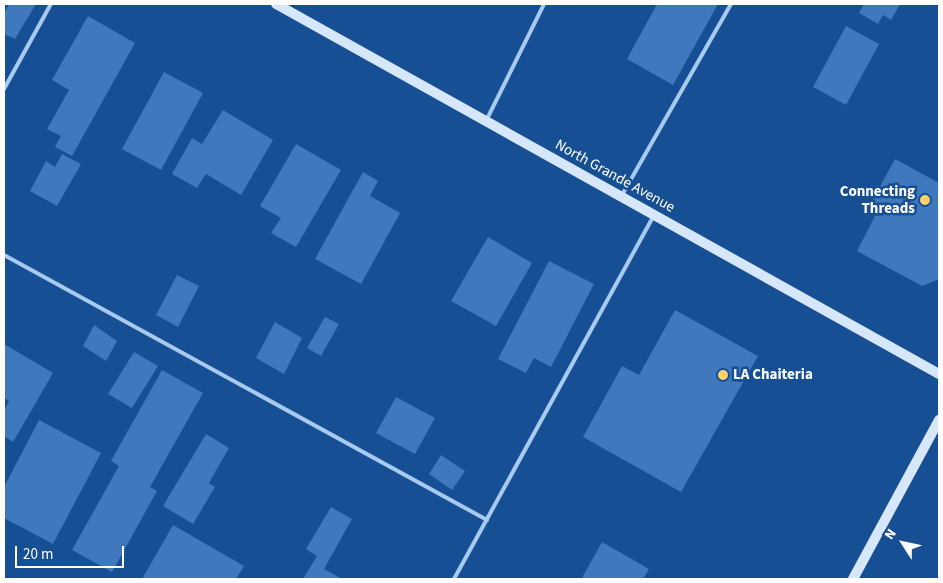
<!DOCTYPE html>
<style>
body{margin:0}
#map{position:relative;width:943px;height:583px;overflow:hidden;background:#174f94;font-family:"Source Sans 3",sans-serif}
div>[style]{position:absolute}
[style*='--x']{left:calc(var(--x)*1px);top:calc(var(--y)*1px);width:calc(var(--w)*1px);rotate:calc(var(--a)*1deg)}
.building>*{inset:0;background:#3f78bc}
.lane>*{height:4px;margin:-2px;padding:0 2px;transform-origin:2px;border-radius:2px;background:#a7caf1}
.secondary>*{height:10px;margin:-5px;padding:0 5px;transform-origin:5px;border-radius:5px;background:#d6e6fb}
.dots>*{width:14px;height:14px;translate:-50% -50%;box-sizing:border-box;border:2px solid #174f94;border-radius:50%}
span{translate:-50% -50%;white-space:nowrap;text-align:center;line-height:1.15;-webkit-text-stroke:5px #174f94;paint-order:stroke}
.street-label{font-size:15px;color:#fff}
.poi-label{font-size:15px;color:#fff;font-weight:700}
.right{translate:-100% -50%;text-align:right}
.left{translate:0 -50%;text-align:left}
.frame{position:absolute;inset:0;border:5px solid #fff;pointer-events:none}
.north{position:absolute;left:878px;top:518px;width:50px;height:50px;-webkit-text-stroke:4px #174f94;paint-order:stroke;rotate:305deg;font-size:14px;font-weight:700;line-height:20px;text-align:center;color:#fff}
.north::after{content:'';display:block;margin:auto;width:18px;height:22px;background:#fff;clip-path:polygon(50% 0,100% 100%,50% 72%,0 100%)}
.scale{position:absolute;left:15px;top:546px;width:109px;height:22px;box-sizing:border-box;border:2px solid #fff;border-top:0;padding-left:6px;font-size:15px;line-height:18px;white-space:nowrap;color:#fff;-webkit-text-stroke:4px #174f94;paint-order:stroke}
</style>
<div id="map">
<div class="building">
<i style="clip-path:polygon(9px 4px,36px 4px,15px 39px,4px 34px,4px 14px)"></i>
<i style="clip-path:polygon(657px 4px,718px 4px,673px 85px,627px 59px)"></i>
<i style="clip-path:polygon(864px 4px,900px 4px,891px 20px,883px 15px,878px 24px,859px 13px)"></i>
<i style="clip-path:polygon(88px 16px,135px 43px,72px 156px,55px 147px,61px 136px,47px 129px,69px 90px,52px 80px)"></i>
<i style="clip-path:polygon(846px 26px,879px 44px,846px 105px,813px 87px)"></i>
<i style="clip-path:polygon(164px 72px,203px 93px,161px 170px,122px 149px)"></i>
<i style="clip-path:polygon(223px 110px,273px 140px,241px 195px,206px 174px,197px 188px,172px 174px,192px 138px,202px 144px)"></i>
<i style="clip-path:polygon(296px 144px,341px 170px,296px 247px,271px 233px,281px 218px,260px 206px)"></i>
<i style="clip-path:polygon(62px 154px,81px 164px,57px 206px,30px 191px,46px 161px,55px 167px)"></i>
<i style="clip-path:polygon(895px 159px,939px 183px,939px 279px,922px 286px,857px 251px,879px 208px,871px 203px)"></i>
<i style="clip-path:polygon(363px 172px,378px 181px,370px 196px,400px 213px,361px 284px,315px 259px)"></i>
<i style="clip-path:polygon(488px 237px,532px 263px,496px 326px,451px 301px)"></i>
<i style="clip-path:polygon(549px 261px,594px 284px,551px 367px,534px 358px,526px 373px,498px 359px)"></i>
<i style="clip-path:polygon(177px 275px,199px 286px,178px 327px,156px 315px)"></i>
<i style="clip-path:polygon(675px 310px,758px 356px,681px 492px,583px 437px,622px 366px,639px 375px)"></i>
<i style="clip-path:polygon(325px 317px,339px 324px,321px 356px,307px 348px)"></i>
<i style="clip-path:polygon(275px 322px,302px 338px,284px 374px,256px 358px)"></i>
<i style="clip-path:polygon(94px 325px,117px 341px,106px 361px,83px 346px)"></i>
<i style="clip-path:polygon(4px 344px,53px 373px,13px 442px,4px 436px,4px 411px,9px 401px,4px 398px)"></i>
<i style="clip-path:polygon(134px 352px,158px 366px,132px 408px,108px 394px)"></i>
<i style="clip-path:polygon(162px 370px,203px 393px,150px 487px,157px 491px,112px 572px,72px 550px,119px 466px,111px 461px)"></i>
<i style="clip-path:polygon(396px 397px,435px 418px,415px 454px,376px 433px)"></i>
<i style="clip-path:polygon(39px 420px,101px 453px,53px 544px,4px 518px,4px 487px)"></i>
<i style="clip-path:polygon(206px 434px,229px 448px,209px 483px,215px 487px,193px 524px,163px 506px)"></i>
<i style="clip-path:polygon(441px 455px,465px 471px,452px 490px,429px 474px)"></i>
<i style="clip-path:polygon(331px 507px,352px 519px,324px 569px,342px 579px,303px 579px,317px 556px,306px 549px)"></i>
<i style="clip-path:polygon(173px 525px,244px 566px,236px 579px,142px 579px)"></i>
<i style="clip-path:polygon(602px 542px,649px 569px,643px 579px,582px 578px)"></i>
</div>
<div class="lane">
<i style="--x:4;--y:89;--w:97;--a:-61.1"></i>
<i style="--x:486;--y:121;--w:131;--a:-63.6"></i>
<i style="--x:622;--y:195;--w:220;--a:-60.3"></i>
<i style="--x:4;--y:255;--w:551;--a:28.75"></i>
<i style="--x:454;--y:579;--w:415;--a:-61.2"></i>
</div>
<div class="secondary">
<i style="--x:276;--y:4;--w:759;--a:29.16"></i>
<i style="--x:853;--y:579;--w:181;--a:-61.6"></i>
</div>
<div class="dots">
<i style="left:925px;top:200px;background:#ffd167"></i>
<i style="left:723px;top:375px;background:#ffd167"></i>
</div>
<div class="street-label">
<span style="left:615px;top:176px;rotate:29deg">North Grande Avenue</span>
</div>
<div class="poi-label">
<span class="right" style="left:915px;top:200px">Connecting<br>Threads</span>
<span class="left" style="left:733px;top:375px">LA Chaiteria</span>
</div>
<div class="frame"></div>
<div class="north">N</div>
<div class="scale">20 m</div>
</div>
